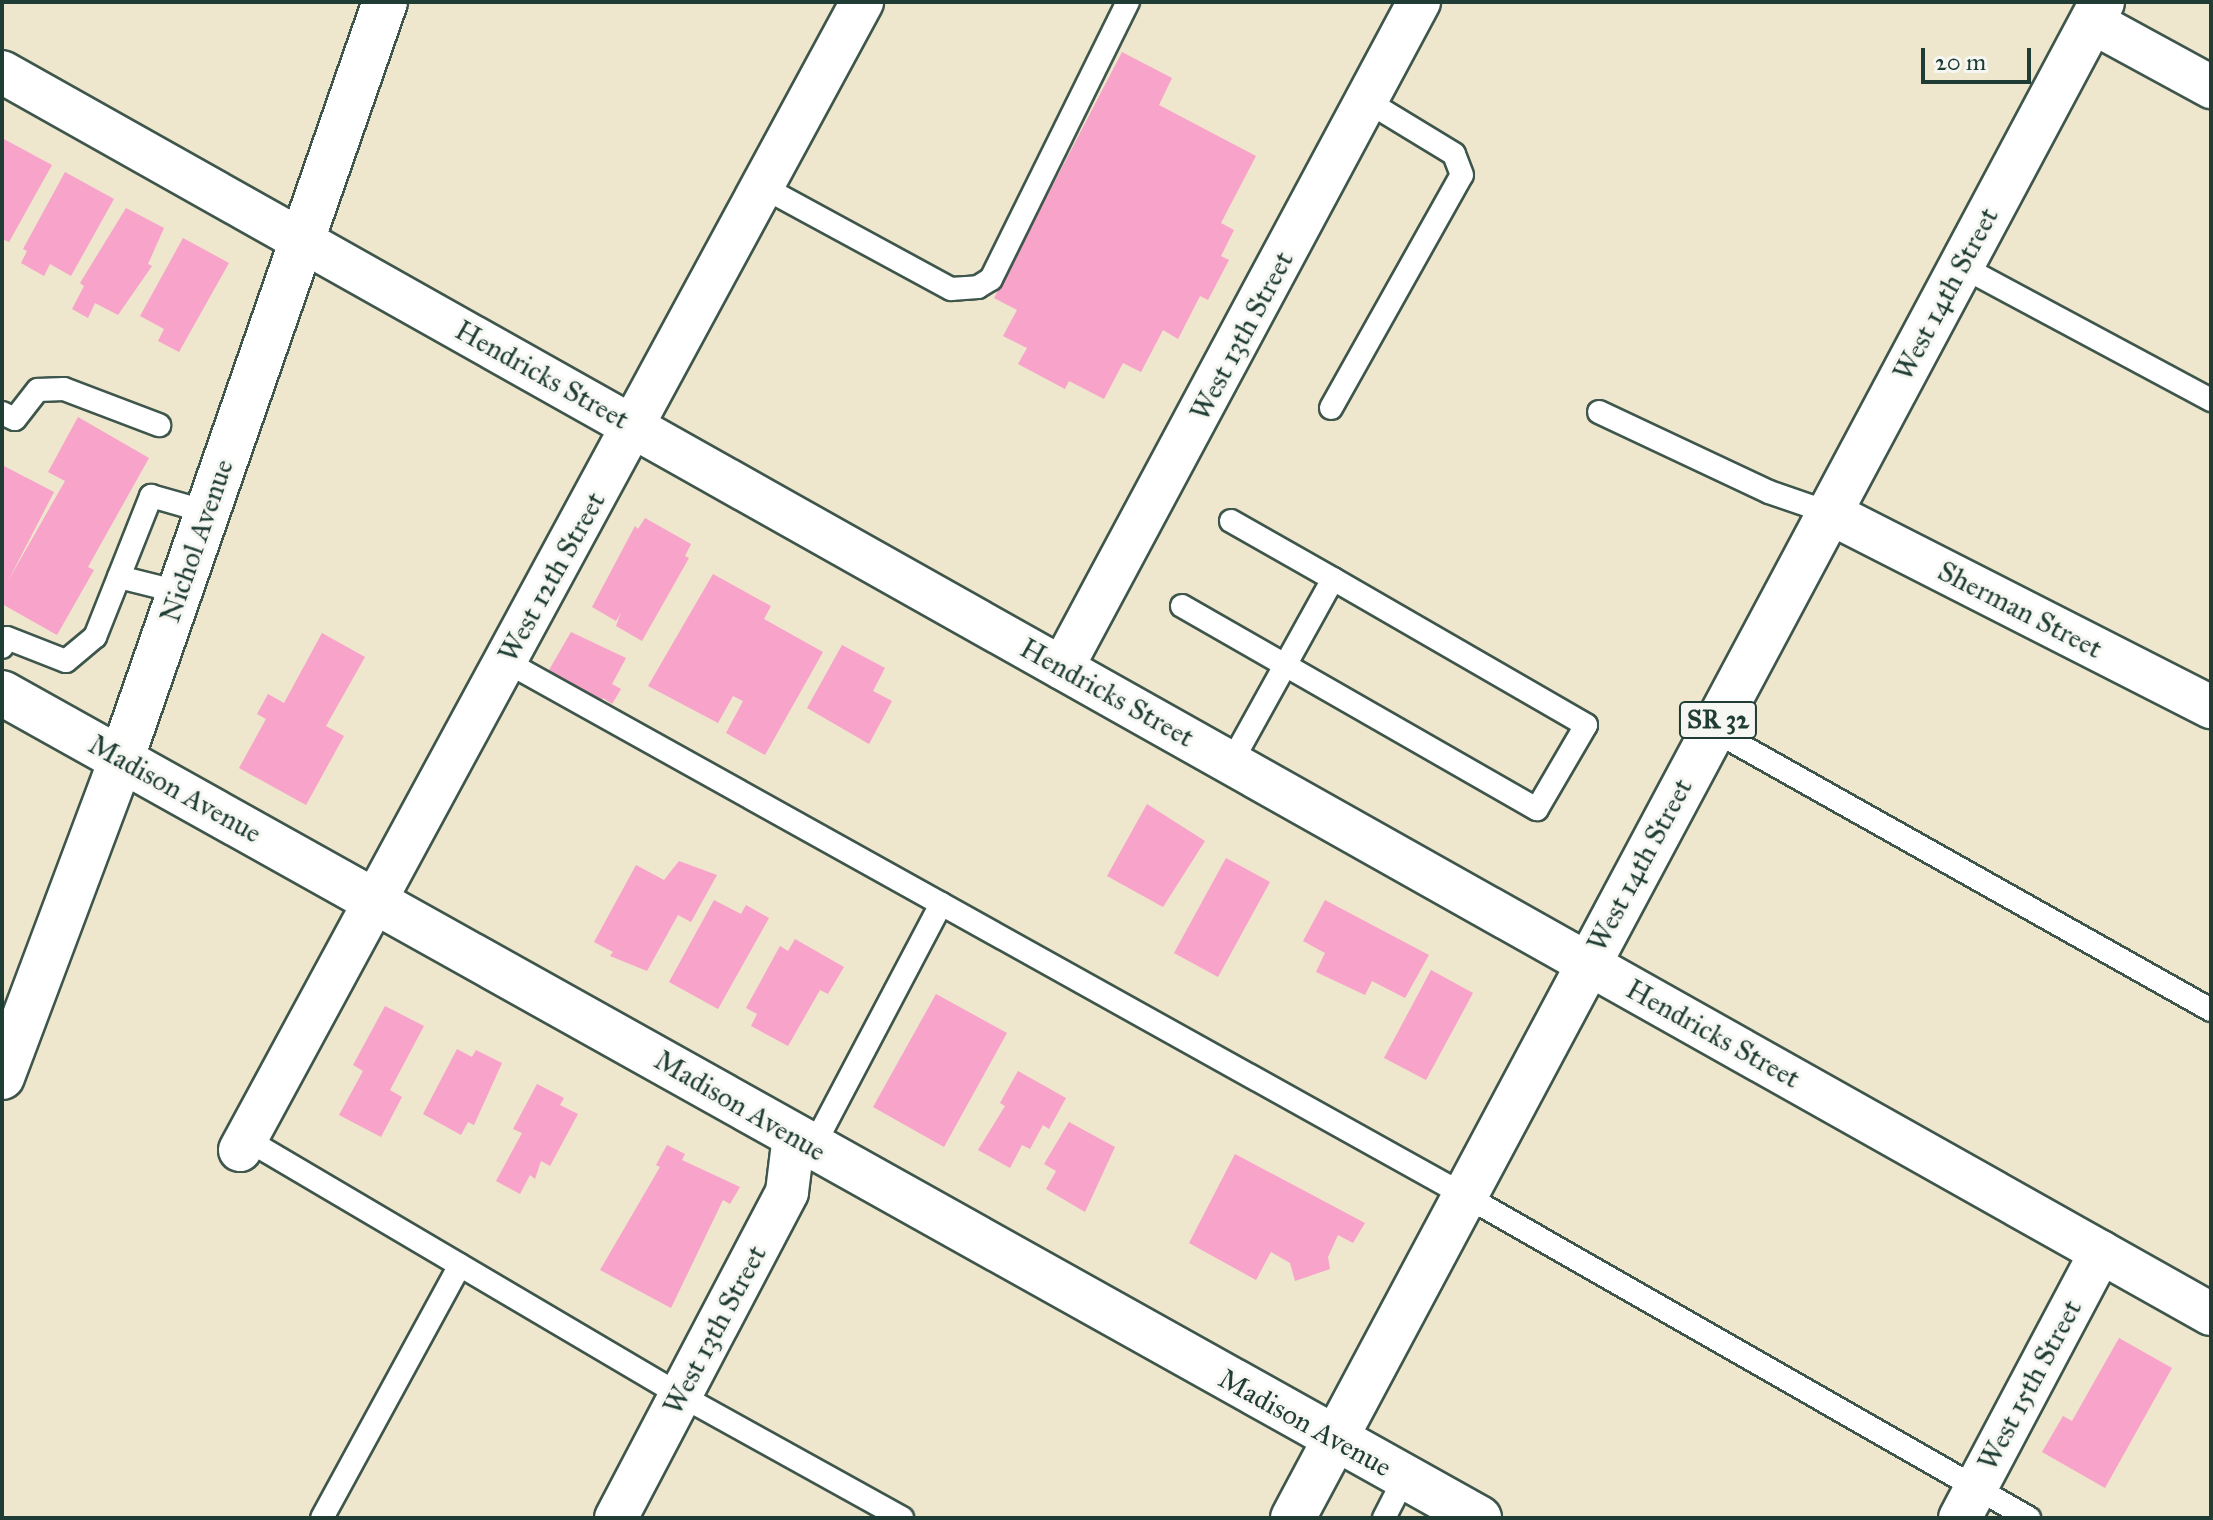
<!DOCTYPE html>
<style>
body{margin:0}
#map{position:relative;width:2213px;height:1520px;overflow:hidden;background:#eee6cd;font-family:"IM FELL Great Primer",serif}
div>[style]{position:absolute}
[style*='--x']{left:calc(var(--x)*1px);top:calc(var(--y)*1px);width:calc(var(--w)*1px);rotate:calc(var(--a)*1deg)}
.building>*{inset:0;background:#f7a3ca}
.roads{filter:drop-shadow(2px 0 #3e564b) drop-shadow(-2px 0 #3e564b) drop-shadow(0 2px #3e564b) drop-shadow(0 -2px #3e564b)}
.service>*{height:22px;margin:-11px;padding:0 11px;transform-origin:11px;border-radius:11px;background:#fff}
.minor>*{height:42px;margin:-21px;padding:0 21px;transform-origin:21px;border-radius:21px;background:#fff}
.tertiary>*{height:44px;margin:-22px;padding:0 22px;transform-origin:22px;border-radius:22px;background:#fff}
.primary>*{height:44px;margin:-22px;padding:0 22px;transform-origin:22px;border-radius:22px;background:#fff}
span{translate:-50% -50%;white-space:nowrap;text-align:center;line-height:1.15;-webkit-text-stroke:6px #f6f6f2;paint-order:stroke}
.shield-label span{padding:2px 6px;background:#f6f6f2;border:2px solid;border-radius:6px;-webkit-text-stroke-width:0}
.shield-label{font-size:26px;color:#1f3d34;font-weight:700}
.street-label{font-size:28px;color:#1f3d34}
.frame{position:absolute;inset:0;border:4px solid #1f3d34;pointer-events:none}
.scale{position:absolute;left:1921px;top:48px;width:110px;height:36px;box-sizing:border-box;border:4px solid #1f3d34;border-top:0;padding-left:10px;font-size:24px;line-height:28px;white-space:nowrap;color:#1f3d34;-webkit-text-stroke:6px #f6f6f2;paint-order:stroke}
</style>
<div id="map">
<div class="building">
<i style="clip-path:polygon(1122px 52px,1172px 78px,1159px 105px,1256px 156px,1221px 223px,1234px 230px,1221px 256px,1229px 260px,1208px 300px,1200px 296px,1178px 339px,1163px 330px,1141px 372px,1123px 363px,1104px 399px,1069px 381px,1065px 389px,1018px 364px,1027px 348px,1003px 336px,1017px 310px,994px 298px)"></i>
<i style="clip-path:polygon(2px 138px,52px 165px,9px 242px,2px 239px)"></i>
<i style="clip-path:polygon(65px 172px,114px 199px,71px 276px,50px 264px,44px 276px,21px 263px,27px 251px,23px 249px)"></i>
<i style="clip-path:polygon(126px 208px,164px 228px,148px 264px,152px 266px,118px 315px,95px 303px,88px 318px,72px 309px,84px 286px,80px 283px)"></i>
<i style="clip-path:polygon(183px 238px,229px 263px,179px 352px,158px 341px,164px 329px,140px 316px)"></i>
<i style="clip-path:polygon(78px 417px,149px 458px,88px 567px,94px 570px,57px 635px,2px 604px,2px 465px,54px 492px,8px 581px,65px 481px,48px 472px)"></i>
<i style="clip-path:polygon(645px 518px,691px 544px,685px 556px,689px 558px,642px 641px,616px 626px,621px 612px,616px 621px,592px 607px,635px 526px,638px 529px)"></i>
<i style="clip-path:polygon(713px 574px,771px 606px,764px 619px,823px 652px,765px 755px,726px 733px,743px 701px,733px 696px,718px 723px,648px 686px)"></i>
<i style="clip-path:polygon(571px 632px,626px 658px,612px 684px,621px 689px,612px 704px,603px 698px,600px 704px,549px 670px)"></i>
<i style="clip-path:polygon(322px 633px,365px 657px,326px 726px,344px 736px,306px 805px,239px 768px,266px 719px,257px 714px,268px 694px,284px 703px)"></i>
<i style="clip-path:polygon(842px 645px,885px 668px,873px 691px,892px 701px,869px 744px,807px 708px)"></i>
<i style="clip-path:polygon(1147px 804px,1205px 841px,1163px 907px,1107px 876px)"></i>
<i style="clip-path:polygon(1226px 858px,1270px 882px,1218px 977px,1174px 953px)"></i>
<i style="clip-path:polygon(679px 861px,717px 875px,691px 922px,678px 915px,647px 971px,610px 956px,613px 952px,594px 942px,636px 865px,664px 880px)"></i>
<i style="clip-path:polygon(714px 900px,741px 914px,746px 905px,769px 918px,718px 1009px,669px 982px)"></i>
<i style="clip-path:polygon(1325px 900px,1429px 955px,1405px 998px,1372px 981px,1365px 995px,1316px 972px,1325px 953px,1303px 941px)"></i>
<i style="clip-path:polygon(795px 939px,844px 967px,828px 994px,820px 990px,788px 1046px,751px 1026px,757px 1014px,746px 1008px,780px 946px,788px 951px)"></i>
<i style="clip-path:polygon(1431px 970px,1473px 993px,1426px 1080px,1384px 1058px)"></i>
<i style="clip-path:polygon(936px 994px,1007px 1033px,944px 1147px,873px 1107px)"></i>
<i style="clip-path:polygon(385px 1006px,424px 1026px,390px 1090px,402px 1097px,381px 1137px,339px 1115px,363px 1071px,353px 1065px)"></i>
<i style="clip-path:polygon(457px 1049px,472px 1057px,476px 1050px,502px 1063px,474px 1125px,468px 1122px,461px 1135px,423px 1114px)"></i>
<i style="clip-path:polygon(1018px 1071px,1066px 1098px,1049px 1129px,1043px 1125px,1030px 1149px,1022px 1145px,1010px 1168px,978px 1150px,1005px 1106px,1000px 1103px)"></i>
<i style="clip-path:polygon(537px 1084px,564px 1098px,560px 1105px,578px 1114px,550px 1166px,541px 1161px,535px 1179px,530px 1175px,520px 1194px,496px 1181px,522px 1133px,513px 1129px)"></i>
<i style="clip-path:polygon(1069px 1122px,1115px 1147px,1085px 1212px,1046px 1189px,1056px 1171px,1044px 1164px)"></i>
<i style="clip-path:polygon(667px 1145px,685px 1154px,682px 1160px,740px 1187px,730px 1204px,723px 1200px,671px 1308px,600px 1270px,660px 1167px,656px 1165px)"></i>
<i style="clip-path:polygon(1235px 1154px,1365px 1223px,1353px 1243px,1338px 1235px,1328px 1257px,1330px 1269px,1295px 1281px,1290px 1263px,1271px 1252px,1256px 1280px,1189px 1243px)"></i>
<i style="clip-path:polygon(2119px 1338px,2172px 1368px,2105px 1488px,2042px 1452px,2063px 1416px,2072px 1421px)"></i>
</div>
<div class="roads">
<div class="service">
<i style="--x:763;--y:187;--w:214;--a:28.5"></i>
<i style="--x:951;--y:289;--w:27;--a:-4"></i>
<i style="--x:978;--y:287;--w:15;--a:-32"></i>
<i style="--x:991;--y:279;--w:309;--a:-63.7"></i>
<i style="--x:1961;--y:266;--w:284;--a:28.2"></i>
<i style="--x:1331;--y:408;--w:267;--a:-60.7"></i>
<i style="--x:1462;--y:175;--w:22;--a:-111"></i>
<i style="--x:1454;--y:154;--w:102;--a:-148.7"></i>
<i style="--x:1599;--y:412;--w:188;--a:25.2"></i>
<i style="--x:1769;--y:492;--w:65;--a:19"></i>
<i style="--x:2;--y:413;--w:14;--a:25"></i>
<i style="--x:15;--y:419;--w:37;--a:-52"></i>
<i style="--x:38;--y:390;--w:26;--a:-2"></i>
<i style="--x:64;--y:389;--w:102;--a:20.8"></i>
<i style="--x:1231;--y:521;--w:117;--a:29.6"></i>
<i style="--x:1333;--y:579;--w:210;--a:119"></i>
<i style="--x:119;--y:577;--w:62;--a:14"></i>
<i style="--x:1182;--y:606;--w:409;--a:29.8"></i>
<i style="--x:1537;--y:809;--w:97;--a:-59.7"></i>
<i style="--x:1586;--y:725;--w:292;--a:-150"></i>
<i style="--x:2;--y:647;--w:10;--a:-61"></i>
<i style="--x:7;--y:638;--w:63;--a:21.3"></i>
<i style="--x:66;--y:661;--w:38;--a:-40"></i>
<i style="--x:95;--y:637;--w:152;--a:-68.3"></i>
<i style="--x:151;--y:496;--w:58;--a:15.9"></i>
<i style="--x:505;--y:661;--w:1098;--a:29.11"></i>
<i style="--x:1464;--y:1195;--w:651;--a:29.76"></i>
<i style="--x:1713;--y:730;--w:571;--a:29.35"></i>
<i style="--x:246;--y:1139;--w:504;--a:30.53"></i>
<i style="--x:680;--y:1395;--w:254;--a:29"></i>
<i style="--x:813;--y:1147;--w:275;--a:-62.2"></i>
<i style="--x:322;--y:1518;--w:288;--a:-61.4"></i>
<i style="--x:1384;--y:1518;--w:46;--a:-62.9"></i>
</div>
<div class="minor">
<i style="--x:2092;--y:22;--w:136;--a:28.6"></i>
<i style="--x:2;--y:72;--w:2534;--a:29.35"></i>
<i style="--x:1830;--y:513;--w:428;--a:27"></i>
<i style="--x:1062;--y:668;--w:756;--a:-61.81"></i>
<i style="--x:240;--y:1150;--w:1306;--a:-61.55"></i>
<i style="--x:616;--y:1518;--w:368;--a:-62.3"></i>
<i style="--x:787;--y:1192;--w:56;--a:-82.9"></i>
<i style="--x:1960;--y:1518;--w:301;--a:-62.1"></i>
</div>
<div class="tertiary">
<i style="--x:2;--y:693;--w:1692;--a:29.19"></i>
<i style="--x:2;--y:1077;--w:339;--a:-69.4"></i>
<i style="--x:121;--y:760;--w:803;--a:-70.8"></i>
</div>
<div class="primary">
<i style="--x:1293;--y:1518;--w:1718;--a:-61.91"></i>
</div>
</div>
<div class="shield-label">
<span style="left:1718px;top:720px">SR 32</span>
</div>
<div class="street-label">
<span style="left:1946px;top:294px;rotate:-62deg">West 14th Street</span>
<span style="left:1242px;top:336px;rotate:-62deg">West 13th Street</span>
<span style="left:542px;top:375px;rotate:29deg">Hendricks Street</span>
<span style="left:197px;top:541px;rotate:-71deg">Nichol Avenue</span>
<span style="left:552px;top:577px;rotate:-61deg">West 12th Street</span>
<span style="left:2020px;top:610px;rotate:27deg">Sherman Street</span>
<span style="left:1107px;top:693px;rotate:29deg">Hendricks Street</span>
<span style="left:175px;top:789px;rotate:29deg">Madison Avenue</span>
<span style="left:1640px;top:865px;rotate:-62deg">West 14th Street</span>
<span style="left:1713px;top:1034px;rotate:29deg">Hendricks Street</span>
<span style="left:740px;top:1106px;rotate:30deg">Madison Avenue</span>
<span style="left:715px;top:1330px;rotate:-62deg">West 13th Street</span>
<span style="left:2030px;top:1385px;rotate:-62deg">West 15th Street</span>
<span style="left:1305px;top:1423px;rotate:29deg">Madison Avenue</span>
</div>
<div class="frame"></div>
<div class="scale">20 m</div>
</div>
